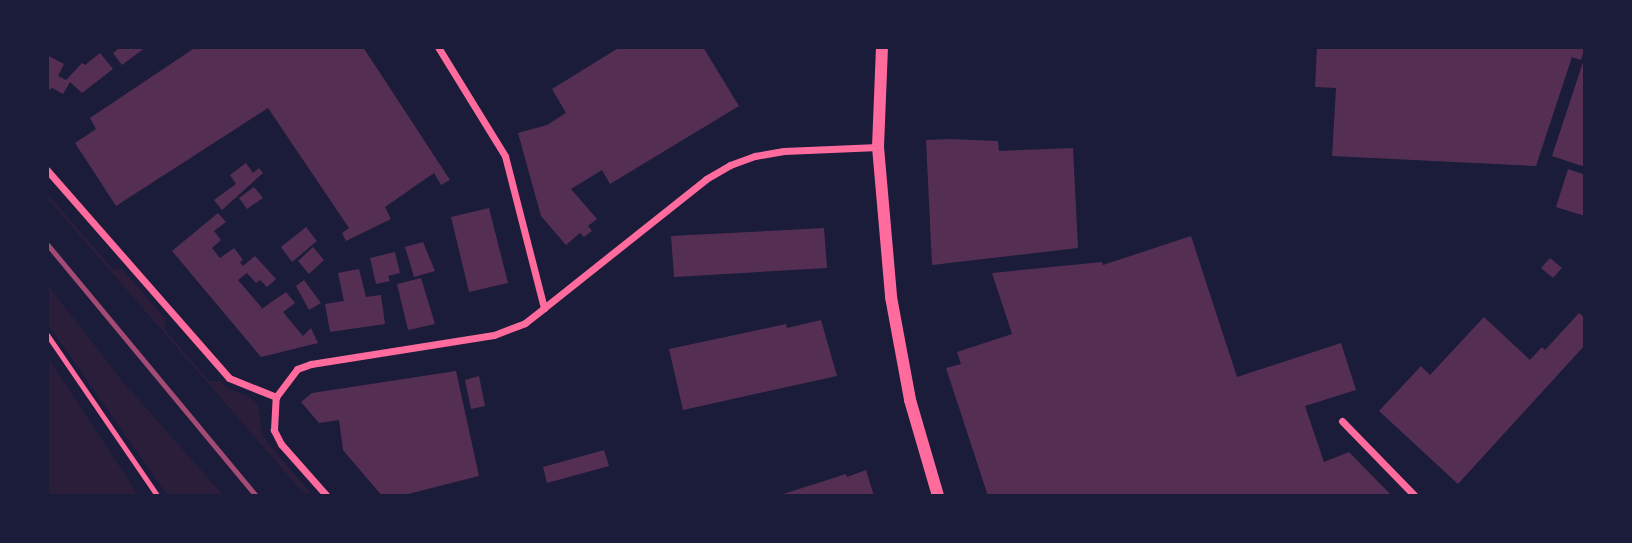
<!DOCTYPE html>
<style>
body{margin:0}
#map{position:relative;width:1632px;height:543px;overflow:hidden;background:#1b1b3a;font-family:Rubik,sans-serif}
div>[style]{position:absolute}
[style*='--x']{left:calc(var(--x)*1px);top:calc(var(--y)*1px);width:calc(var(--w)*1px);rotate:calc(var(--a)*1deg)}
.green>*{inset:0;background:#2a1e3b}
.building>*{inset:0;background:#542f53}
.path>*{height:4.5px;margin:-2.25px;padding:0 2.25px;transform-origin:2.25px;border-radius:2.25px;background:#ff6b9d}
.minor>*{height:7px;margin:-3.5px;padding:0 3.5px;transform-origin:3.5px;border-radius:3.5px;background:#ff6b9d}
.tertiary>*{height:12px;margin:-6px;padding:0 6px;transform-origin:6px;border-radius:6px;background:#ff6b9d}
.rail>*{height:5px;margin:-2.5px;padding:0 2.5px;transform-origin:2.5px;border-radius:2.5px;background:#a44b75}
span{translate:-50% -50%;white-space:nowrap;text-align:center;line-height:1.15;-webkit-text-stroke:6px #1b1b3a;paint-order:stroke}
.frame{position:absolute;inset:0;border:49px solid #1b1b3a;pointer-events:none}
</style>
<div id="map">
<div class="green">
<i style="clip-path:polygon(47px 193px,112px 268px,123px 270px,166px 320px,164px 329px,209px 381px,219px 381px,228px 389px,248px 396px,258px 404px,262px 433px,268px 443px,313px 496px,306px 496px,47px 198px)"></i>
<i style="clip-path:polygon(47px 284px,124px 383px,224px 496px,168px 496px,47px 323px)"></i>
<i style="clip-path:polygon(47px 356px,133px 487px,139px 496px,47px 496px)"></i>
</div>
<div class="building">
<i style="clip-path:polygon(121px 47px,146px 47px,122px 65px,113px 53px)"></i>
<i style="clip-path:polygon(196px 47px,363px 47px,450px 180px,441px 185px,434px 173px,385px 207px,391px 219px,346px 241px,342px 233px,349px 228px,268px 108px,116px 206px,75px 143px,96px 129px,90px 118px)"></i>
<i style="clip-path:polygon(620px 47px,703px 47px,739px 106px,610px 184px,602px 170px,571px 189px,597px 219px,588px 226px,592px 231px,584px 237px,580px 233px,566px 245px,541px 216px,518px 133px,547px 125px,566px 113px,552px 89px)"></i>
<i style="clip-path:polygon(1317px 47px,1585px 47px,1581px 60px,1572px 57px,1536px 166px,1332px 156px,1336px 88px,1315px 87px)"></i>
<i style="clip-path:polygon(100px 53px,113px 69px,82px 93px,70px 82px,63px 94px,52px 88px,47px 91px,47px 55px,64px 64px,58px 76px,66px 80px,82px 63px,85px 65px)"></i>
<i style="clip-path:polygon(1584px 59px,1585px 59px,1585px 167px,1552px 156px)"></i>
<i style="clip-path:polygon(949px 139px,998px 141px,999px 151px,1073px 148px,1078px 248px,932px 265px,926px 140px)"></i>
<i style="clip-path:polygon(246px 163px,253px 173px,259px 168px,263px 173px,222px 210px,214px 200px,236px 184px,230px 175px)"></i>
<i style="clip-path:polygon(1568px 169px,1585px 175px,1585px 216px,1556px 207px)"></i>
<i style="clip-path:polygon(254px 187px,263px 198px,247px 209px,239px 198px)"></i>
<i style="clip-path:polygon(489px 208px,508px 283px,469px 292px,451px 217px)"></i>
<i style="clip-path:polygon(218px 213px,226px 222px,214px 231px,221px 240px,212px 248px,220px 258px,234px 248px,243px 260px,240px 262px,243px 266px,255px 256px,276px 279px,267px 287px,260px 280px,256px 283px,247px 273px,238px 280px,262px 308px,260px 310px,286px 292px,295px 303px,283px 312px,303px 336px,311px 328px,318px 343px,261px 357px,172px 251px)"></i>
<i style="clip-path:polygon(306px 227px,317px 241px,292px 262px,281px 247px)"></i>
<i style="clip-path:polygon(824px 228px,827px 268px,674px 277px,671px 236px)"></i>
<i style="clip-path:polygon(1191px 236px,1237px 377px,1341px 343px,1356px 390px,1305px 406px,1324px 462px,1349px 452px,1392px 496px,988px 496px,946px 368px,961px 364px,957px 352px,1012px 334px,992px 273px,1102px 262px,1103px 265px)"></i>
<i style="clip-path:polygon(423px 242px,435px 271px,414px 277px,405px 247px)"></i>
<i style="clip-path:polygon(313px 247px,324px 260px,309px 274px,298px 261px)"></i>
<i style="clip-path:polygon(395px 252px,400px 273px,388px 276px,390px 281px,376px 284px,370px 258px)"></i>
<i style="clip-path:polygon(1550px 258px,1562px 268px,1553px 278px,1541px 268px)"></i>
<i style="clip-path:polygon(359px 269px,366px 297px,381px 295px,385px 324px,330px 332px,325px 304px,344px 301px,338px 273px)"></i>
<i style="clip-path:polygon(421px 278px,435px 324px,408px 330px,397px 284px)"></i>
<i style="clip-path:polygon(304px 280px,321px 303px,309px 310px,296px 286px)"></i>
<i style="clip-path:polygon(1579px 313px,1585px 318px,1585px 345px,1458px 484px,1379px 411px,1421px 366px,1430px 375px,1484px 317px,1530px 360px,1542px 347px,1545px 350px)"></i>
<i style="clip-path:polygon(821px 320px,837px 376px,683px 410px,669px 349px,786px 324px,787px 328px)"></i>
<i style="clip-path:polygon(456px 371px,479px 476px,400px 496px,382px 496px,343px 450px,339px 420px,319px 423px,301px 402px,312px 393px)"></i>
<i style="clip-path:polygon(479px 376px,485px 406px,471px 409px,465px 380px)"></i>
<i style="clip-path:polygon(604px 450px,609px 466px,547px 483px,543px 467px)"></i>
<i style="clip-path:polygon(866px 470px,874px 496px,777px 496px,846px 474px,847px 477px)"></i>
</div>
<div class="path">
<i style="--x:47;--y:334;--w:196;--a:55.6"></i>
</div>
<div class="minor">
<i style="--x:438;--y:47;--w:128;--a:58.4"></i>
<i style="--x:505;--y:156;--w:157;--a:75.6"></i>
<i style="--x:544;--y:308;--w:207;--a:-38.5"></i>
<i style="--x:706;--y:179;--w:28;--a:-30"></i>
<i style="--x:730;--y:165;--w:27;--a:-20"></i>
<i style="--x:755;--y:156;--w:29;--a:-10"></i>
<i style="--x:784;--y:151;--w:94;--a:-2.4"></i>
<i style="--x:47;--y:170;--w:276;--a:48.8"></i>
<i style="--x:229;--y:378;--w:51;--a:22"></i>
<i style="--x:1342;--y:421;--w:105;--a:45.8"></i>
<i style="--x:327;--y:496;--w:69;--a:-131.5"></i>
<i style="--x:281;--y:444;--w:16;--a:-117"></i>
<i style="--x:274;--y:430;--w:33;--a:-87"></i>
<i style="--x:276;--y:397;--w:35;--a:-53"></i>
<i style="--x:297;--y:369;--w:15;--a:-20"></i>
<i style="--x:311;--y:364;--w:185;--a:-9"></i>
<i style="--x:494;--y:335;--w:33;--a:-21"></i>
<i style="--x:525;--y:323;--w:24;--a:-38"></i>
</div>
<div class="tertiary">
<i style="--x:882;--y:47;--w:100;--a:92.3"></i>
<i style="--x:878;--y:147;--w:151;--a:85"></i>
<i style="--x:891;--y:297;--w:105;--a:79.5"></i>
<i style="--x:910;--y:400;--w:100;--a:73.7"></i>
</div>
<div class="rail">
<i style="--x:47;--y:244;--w:327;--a:50.3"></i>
</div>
<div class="frame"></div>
</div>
